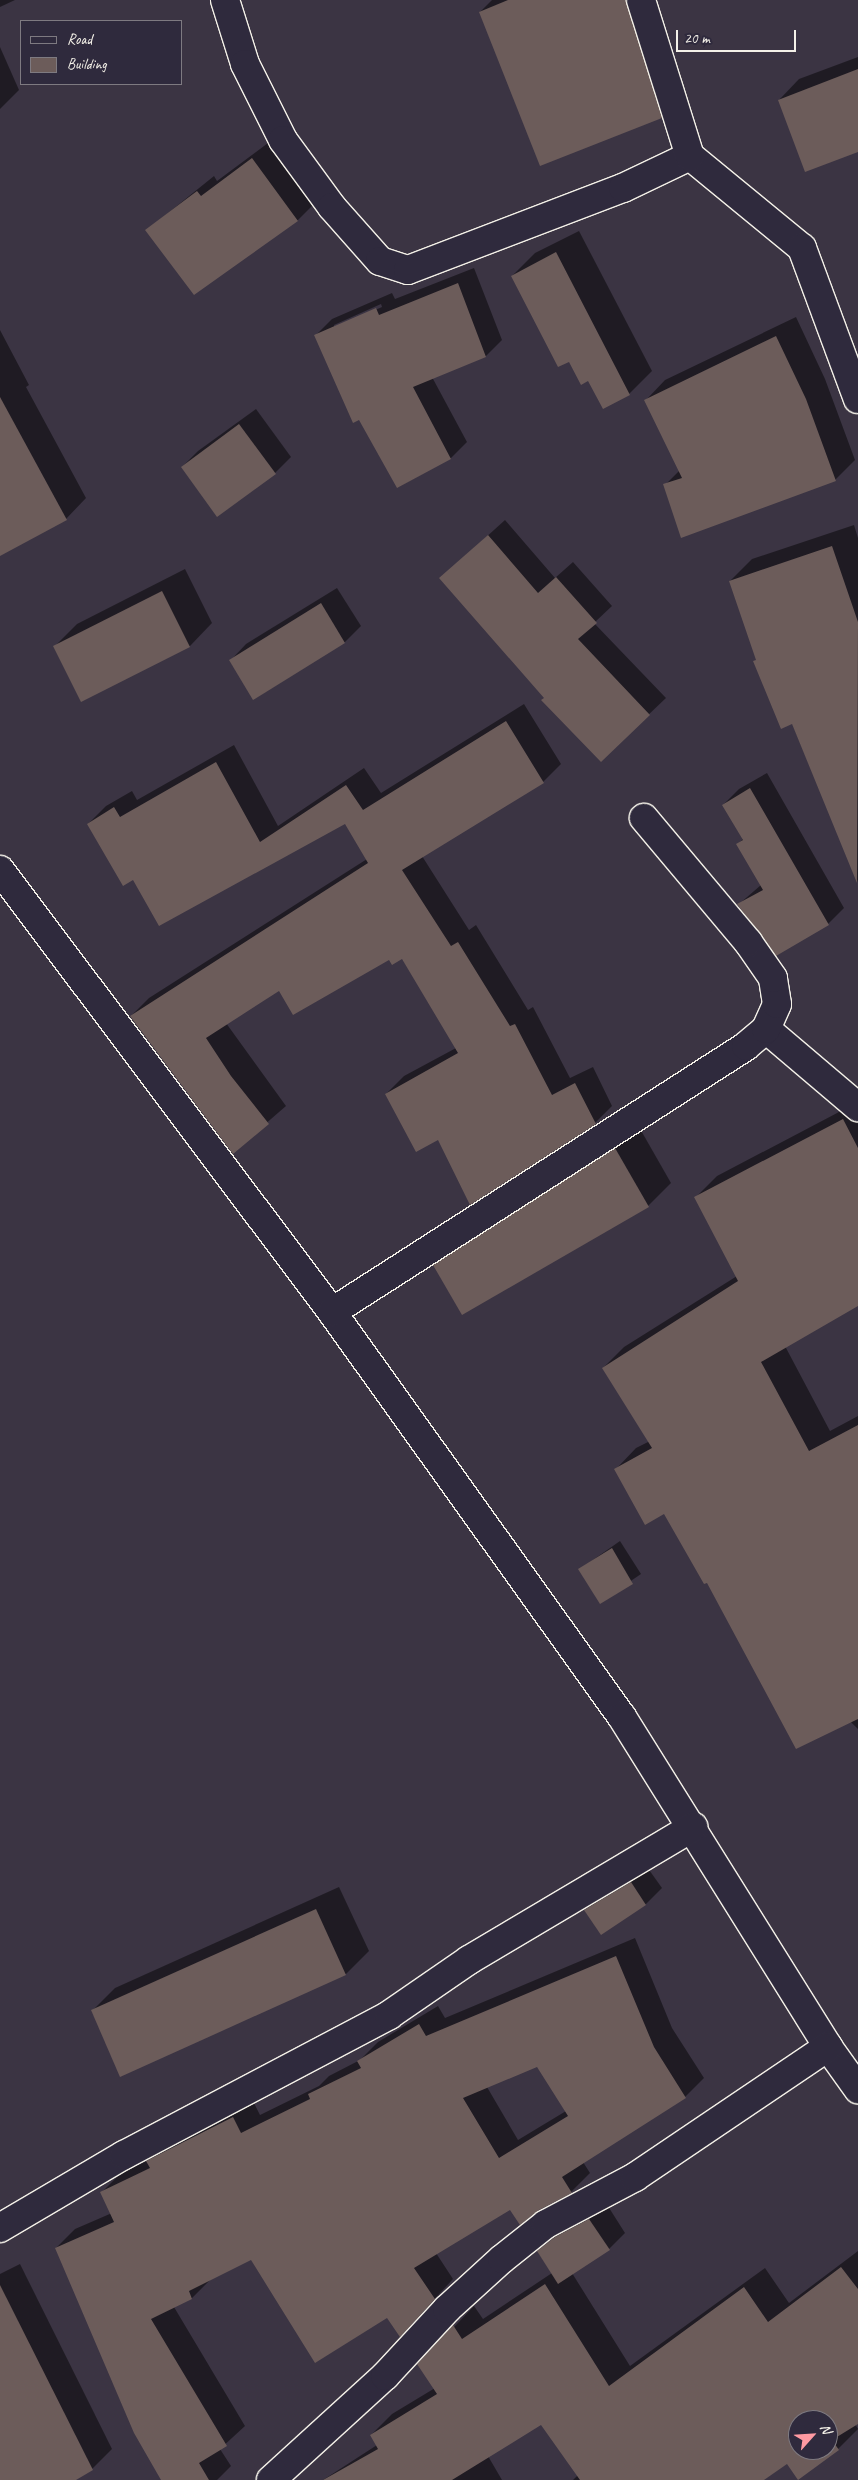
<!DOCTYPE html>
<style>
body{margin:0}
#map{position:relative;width:858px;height:2480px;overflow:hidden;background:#3b3443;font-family:Caveat,sans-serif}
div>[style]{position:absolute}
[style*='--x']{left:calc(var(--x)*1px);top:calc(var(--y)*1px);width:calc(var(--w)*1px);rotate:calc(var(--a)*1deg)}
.shadow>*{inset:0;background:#0007}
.building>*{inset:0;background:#6c5c5a}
.roads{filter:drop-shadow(1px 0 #f4f1e8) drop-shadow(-1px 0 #f4f1e8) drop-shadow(0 1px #f4f1e8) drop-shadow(0 -1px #f4f1e8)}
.minor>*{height:28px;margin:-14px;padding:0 14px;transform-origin:14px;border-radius:14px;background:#2f2a3d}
span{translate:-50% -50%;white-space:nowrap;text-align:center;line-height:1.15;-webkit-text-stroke:4.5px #2f2a3d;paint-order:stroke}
.legend{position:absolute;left:20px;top:20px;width:162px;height:65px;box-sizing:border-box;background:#2f2a3d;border:1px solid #7e7a81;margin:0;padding:6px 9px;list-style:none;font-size:15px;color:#f4f1e8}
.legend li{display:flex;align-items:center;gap:10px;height:25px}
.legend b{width:25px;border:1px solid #7e7a81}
.north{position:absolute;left:788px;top:2410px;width:50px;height:50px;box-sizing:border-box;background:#2f2a3d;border:1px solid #7e7a81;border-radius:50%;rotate:64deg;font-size:14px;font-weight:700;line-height:20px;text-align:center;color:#f4f1e8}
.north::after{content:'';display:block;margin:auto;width:18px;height:22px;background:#ff9aa2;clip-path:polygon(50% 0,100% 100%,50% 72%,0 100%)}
.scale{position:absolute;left:676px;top:30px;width:120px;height:22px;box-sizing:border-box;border:2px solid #f4f1e8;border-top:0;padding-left:6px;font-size:15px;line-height:18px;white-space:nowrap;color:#f4f1e8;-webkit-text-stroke:4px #2f2a3d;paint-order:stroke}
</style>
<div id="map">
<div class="shadow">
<i style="clip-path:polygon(0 0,15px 0,0 7px)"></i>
<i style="clip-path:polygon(492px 0,650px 0,681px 97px,661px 117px,480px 12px)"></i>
<i style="clip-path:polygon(0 47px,19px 90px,0 109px)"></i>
<i style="clip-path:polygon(858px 57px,858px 151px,779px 100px,799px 79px)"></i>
<i style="clip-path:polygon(268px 143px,314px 204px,298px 220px,194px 293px,147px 230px,214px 176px,217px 181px)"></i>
<i style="clip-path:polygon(579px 231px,652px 371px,629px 394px,589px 379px,569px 360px,512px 276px,535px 253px)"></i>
<i style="clip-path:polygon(evenodd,474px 268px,502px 340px,486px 356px,432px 377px,467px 442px,451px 458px,398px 487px,316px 335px,332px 319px,392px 293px,395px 299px,474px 268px,381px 304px,382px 307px,334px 328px,334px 325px,381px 304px)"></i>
<i style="clip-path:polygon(796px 317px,825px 379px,855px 460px,835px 480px,665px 485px,680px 470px,646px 400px,665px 380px)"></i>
<i style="clip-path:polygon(0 330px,29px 385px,26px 387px,86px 498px,66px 519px,0 547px)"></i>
<i style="clip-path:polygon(256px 409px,291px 457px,275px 473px,182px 467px,198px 451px)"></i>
<i style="clip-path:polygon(505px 520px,555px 578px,573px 562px,612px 606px,594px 623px,666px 698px,601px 760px,441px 578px)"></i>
<i style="clip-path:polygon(854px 525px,858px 538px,858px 882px,792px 723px,757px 659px,730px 581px,752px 559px)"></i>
<i style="clip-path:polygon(185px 569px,212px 623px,190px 646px,82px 700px,55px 646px,77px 624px)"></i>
<i style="clip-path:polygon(337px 588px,361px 626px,345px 642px,254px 699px,230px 661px,246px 644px)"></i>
<i style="clip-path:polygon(524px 704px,561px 764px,543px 782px,422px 856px,469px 930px,476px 925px,528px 1010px,533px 1007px,570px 1078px,593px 1067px,612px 1106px,595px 1123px,439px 1138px,386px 1094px,404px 1076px,456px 1048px,402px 958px,389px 958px,279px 989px,226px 1023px,286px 1106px,233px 1152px,131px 1016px,149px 998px,367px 859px,345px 822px,134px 878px,88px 824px,106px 806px,132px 791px,137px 800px,234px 745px,278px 826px,364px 768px,381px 793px)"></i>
<i style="clip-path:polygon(767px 773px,844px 908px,828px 924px,739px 904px,761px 885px,738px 844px,743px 839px,723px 805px,739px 789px)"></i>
<i style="clip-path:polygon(858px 1102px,858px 1304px,785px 1346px,830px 1431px,858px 1416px,858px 1729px,707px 1581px,665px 1512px,616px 1469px,636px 1448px,650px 1441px,603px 1368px,624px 1347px,737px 1276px,696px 1197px,717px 1176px)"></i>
<i style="clip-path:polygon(639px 1127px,671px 1183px,648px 1206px,435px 1266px,458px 1243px)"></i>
<i style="clip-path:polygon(620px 1541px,641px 1574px,600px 1602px,580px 1569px)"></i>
<i style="clip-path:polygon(647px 1867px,662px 1888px,646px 1904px,601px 1933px,586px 1910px,602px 1894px)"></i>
<i style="clip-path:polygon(339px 1887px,369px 1951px,346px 1974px,121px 2075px,92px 2011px,115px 1988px)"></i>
<i style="clip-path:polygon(evenodd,635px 1938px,672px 2028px,704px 2078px,685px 2097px,583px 2162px,590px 2173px,571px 2192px,538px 2209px,511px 2208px,436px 2253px,453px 2279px,418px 2317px,387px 2317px,251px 2258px,211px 2279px,192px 2298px,174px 2307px,245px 2426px,220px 2449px,231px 2466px,217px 2480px,163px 2480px,56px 2248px,75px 2229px,112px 2213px,102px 2192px,121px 2173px,150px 2159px,167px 2142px,252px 2099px,260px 2115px,319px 2086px,329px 2076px,360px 2060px,378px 2042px,438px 2006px,445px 2018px,635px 1938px,537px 2066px,566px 2111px,518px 2140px,487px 2087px,537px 2066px)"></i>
<i style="clip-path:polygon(evenodd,606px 2203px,625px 2233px,609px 2249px,572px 2273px,630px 2366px,765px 2268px,789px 2303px,858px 2251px,858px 2422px,855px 2424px,858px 2429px,838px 2449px,787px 2462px,762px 2480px,573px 2480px,578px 2475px,541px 2423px,488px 2456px,502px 2480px,323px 2480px,377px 2445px,371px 2435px,392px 2414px,435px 2388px,419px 2364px,474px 2306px,483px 2319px,552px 2273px,538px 2252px,572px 2221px,606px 2203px,798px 2420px,828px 2420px,828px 2450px,798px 2450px,798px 2420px)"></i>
<i style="clip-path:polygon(20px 2264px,112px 2449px,92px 2469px,74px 2480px,8px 2480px,0 2467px,0 2274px)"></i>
</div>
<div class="building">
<i style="clip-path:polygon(508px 0,626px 0,662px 118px,540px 166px,479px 12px)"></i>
<i style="clip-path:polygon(858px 69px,858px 152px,805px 172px,778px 100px)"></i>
<i style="clip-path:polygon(252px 158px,298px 221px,194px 295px,145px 230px,197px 191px,201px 196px)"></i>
<i style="clip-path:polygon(556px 252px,630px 395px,603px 409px,588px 381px,581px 385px,569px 362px,558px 367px,511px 276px)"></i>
<i style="clip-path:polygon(458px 283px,486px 357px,413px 387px,451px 459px,397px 488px,359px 420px,353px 423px,314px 335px,376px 308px,379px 315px)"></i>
<i style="clip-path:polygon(776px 336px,806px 399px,836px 481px,681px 538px,663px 484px,682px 478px,644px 400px)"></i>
<i style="clip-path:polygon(0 397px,67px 520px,0 556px)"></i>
<i style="clip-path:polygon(239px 424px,276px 474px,217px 517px,181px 467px)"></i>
<i style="clip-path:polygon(488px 535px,538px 593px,556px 577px,597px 623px,578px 639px,650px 715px,601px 762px,541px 700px,544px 698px,439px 578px)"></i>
<i style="clip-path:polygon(832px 546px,858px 622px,857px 883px,792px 724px,781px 729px,753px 661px,756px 660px,729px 581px)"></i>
<i style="clip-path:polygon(162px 591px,190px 647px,81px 702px,53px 646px)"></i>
<i style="clip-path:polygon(321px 603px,345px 643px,253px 700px,229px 660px)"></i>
<i style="clip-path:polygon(506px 721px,544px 783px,402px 870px,451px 946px,458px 942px,510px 1026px,515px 1024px,552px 1095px,575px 1083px,596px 1124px,470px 1205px,438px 1140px,416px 1152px,385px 1094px,458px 1053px,402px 959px,392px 965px,389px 960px,293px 1015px,279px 991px,206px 1038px,231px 1076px,269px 1124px,233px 1154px,130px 1016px,368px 863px,345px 824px,159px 926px,133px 880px,123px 886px,87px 824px,114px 807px,120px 817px,216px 762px,260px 842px,346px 785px,363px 810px)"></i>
<i style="clip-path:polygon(750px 788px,829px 925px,776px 956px,737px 904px,763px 890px,736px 844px,743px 840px,722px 805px)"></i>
<i style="clip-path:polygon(843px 1119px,858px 1148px,858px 1306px,761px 1362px,809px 1451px,858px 1425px,858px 1719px,796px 1749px,707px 1583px,704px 1584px,664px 1514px,645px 1525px,614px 1469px,652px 1448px,602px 1368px,738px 1281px,694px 1197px)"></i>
<i style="clip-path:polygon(615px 1148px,649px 1207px,462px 1315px,433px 1265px)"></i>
<i style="clip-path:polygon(612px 1548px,633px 1584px,600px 1604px,578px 1569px)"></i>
<i style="clip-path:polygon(631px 1882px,646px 1905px,601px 1935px,584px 1910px)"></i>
<i style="clip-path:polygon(316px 1909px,346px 1975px,120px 2077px,91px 2010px)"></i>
<i style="clip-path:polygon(evenodd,616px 1956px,654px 2047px,686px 2098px,562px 2177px,572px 2193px,539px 2210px,520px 2225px,510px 2210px,414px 2268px,435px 2299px,400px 2337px,387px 2318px,315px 2363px,251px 2260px,189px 2291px,192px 2299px,151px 2319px,227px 2446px,199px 2463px,209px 2480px,161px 2480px,134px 2433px,55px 2248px,114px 2222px,100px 2192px,150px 2168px,146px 2161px,233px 2117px,241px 2133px,310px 2099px,308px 2094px,361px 2068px,357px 2061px,419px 2024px,426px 2036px,616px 1956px,537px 2067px,568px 2116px,499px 2158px,463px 2098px,537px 2067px)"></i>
<i style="clip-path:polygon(589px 2219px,610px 2250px,558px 2284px,537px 2251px,555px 2237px)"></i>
<i style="clip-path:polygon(evenodd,841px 2267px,858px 2289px,858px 2424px,832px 2440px,839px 2450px,798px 2480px,787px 2464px,764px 2480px,580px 2480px,541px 2425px,452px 2480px,323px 2480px,378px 2449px,370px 2435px,437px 2394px,417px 2364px,453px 2325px,462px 2339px,545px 2284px,609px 2386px,744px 2287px,768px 2322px,841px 2267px,798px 2420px,828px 2420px,828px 2450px,798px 2450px,798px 2420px)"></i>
<i style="clip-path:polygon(0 2285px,93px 2470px,76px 2480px,0 2480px)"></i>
</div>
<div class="roads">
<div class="minor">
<i style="--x:225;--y:0;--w:67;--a:72.6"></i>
<i style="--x:245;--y:64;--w:85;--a:63.4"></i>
<i style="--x:283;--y:140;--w:83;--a:53.8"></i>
<i style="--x:332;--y:207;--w:72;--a:48.4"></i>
<i style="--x:380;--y:261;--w:29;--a:18"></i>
<i style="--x:408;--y:270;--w:230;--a:-20.9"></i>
<i style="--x:623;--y:188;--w:74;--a:-25.5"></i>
<i style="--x:690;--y:156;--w:145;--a:39.4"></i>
<i style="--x:802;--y:248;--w:161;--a:69.7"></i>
<i style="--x:641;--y:0;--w:164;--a:72.6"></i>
<i style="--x:0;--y:870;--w:553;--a:53.09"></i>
<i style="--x:332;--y:1312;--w:498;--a:54.4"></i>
<i style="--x:622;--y:1717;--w:389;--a:58"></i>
<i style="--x:828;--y:2047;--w:52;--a:54.5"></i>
<i style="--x:766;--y:1029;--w:121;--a:40.3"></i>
<i style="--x:332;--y:1312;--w:492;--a:-32.7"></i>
<i style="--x:746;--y:1046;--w:26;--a:-40"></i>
<i style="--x:766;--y:1029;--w:27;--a:-66"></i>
<i style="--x:777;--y:1004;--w:26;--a:-99"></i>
<i style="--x:773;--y:978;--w:44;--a:-124.8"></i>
<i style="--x:748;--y:942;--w:162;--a:-130"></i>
<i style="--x:0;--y:2228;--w:144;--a:-30.5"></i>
<i style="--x:124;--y:2155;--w:300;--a:-27.8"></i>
<i style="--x:389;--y:2015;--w:97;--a:-34.5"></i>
<i style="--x:469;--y:1960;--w:261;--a:-30.7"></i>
<i style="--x:271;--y:2480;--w:154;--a:-42.4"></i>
<i style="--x:385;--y:2376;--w:91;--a:-47.2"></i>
<i style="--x:447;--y:2309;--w:74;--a:-42.3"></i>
<i style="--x:502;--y:2259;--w:56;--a:-38.5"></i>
<i style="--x:546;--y:2224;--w:101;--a:-27.8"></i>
<i style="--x:635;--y:2177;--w:233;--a:-34"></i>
</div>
</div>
<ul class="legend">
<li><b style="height:6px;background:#2f2a3d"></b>Road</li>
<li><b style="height:14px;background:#6c5c5a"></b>Building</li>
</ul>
<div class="north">N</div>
<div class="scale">20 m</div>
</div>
